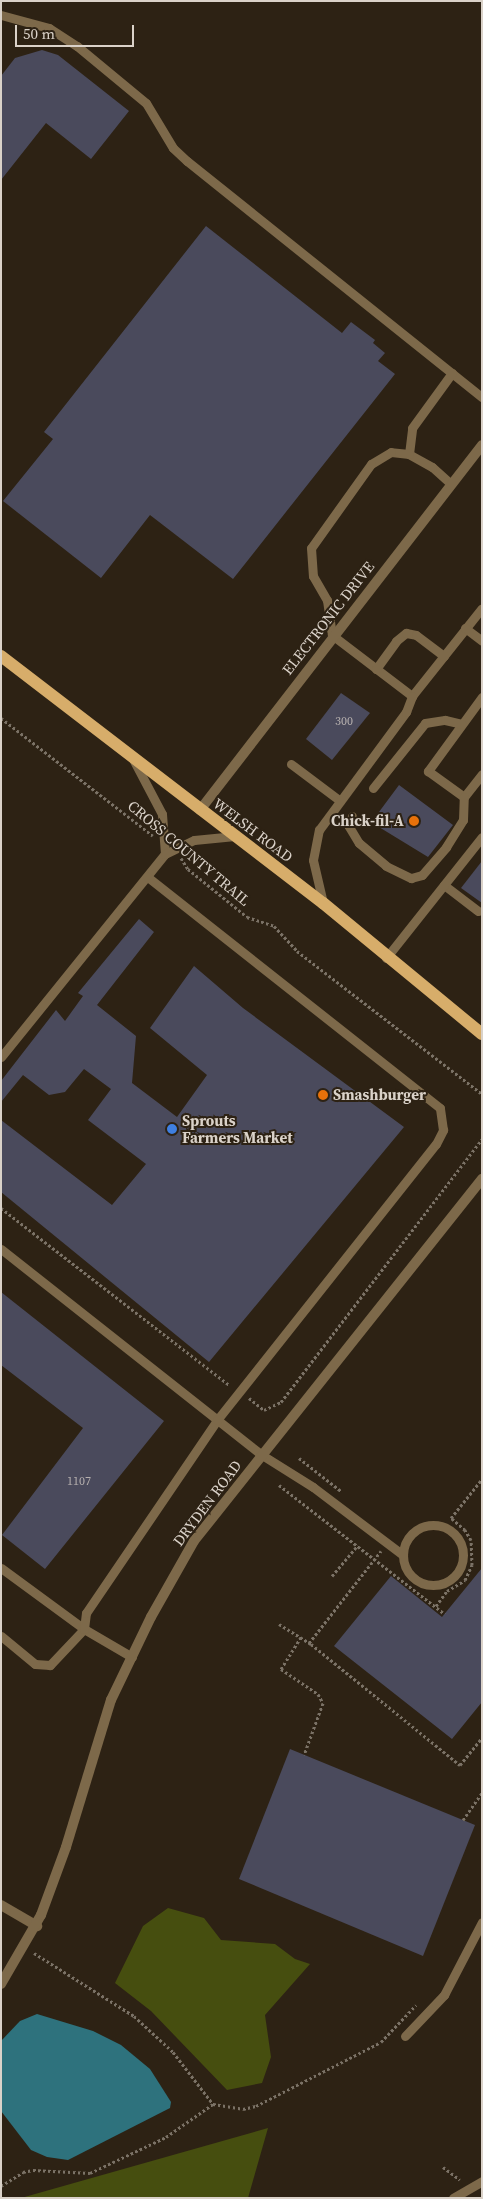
<!DOCTYPE html>
<style>
body{margin:0}
#map{position:relative;width:483px;height:2199px;overflow:hidden;background:#2d2214;font-family:"Source Serif 4",serif}
div>[style]{position:absolute}
[style*='--x']{left:calc(var(--x)*1px);top:calc(var(--y)*1px);width:calc(var(--w)*1px);rotate:calc(var(--a)*1deg)}
.green>*{inset:0;background:#464e0f}
.water>*{inset:0;background:#2e727d}
.building>*{inset:0;background:#4a4a5c}
.path>*{height:3px;margin-top:-1.5px;transform-origin:0;background:repeating-linear-gradient(90deg,#7b7266 0 2.5px,transparent 0 5px)}
.service>*{height:9px;margin:-4.5px;padding:0 4.5px;transform-origin:4.5px;border-radius:4.5px;background:#7d694a}
.service>.ring{margin:-4.5px;padding:0;box-sizing:content-box;background:none;border:9px solid #7d694a;border-radius:50%}
.minor>*{height:10px;margin:-5px;padding:0 5px;transform-origin:5px;border-radius:5px;background:#7d694a}
.primary>*{height:12px;margin:-6px;padding:0 6px;transform-origin:6px;border-radius:6px;background:#d7ad6a}
.dots>*{width:14px;height:14px;translate:-50% -50%;box-sizing:border-box;border:2px solid #2d2214;border-radius:50%}
span{translate:-50% -50%;white-space:nowrap;text-align:center;line-height:1.15;-webkit-text-stroke:4px #2d2214;paint-order:stroke}
.number-label{font-size:12px;color:#b6b0ae}
.number-label span{-webkit-text-stroke-width:0}
.street-label{font-size:15px;color:#dad2c9}
.poi-label{font-size:15px;color:#dad2c9;font-weight:700}
.right{translate:-100% -50%;text-align:right}
.left{translate:0 -50%;text-align:left}
.frame{position:absolute;inset:0;border:2px solid #dad2c9;pointer-events:none}
.scale{position:absolute;left:15px;top:25px;width:119px;height:22px;box-sizing:border-box;border:2px solid #dad2c9;border-top:0;padding-left:6px;font-size:15px;line-height:18px;white-space:nowrap;color:#dad2c9;-webkit-text-stroke:4px #2d2214;paint-order:stroke}
</style>
<div id="map">
<div class="green">
<i style="clip-path:polygon(168px 1908px,204px 1918px,221px 1940px,275px 1944px,295px 1959px,310px 1964px,265px 2015px,271px 2057px,262px 2083px,227px 2090px,151px 2011px,115px 1983px,143px 1926px)"></i>
<i style="clip-path:polygon(268px 2128px,248px 2198px,21px 2198px)"></i>
</div>
<div class="water">
<i style="clip-path:polygon(37px 2014px,93px 2031px,121px 2045px,150px 2069px,171px 2102px,170px 2108px,68px 2160px,47px 2157px,31px 2150px,1px 2111px,1px 2041px,20px 2021px)"></i>
</div>
<div class="building">
<i style="clip-path:polygon(42px 50px,58px 55px,129px 111px,91px 159px,46px 123px,1px 180px,1px 76px,15px 58px)"></i>
<i style="clip-path:polygon(206px 226px,342px 333px,351px 322px,375px 340px,373px 343px,385px 353px,378px 361px,395px 374px,233px 579px,150px 515px,101px 578px,3px 501px,53px 439px,44px 432px)"></i>
<i style="clip-path:polygon(341px 693px,370px 713px,332px 760px,306px 739px)"></i>
<i style="clip-path:polygon(399px 785px,453px 825px,428px 857px,374px 824px,379px 818px,376px 816px)"></i>
<i style="clip-path:polygon(482px 861px,482px 903px,461px 888px)"></i>
<i style="clip-path:polygon(139px 919px,154px 932px,97px 1005px,136px 1036px,132px 1083px,177px 1117px,207px 1075px,150px 1028px,194px 966px,243px 1008px,404px 1127px,209px 1362px,1px 1192px,1px 1120px,112px 1205px,146px 1164px,88px 1120px,111px 1089px,84px 1069px,65px 1092px,49px 1095px,23px 1075px,1px 1102px,1px 1081px,56px 1010px,65px 1021px,83px 996px,78px 993px)"></i>
<i style="clip-path:polygon(1px 1292px,164px 1421px,45px 1569px,2px 1535px,83px 1428px,1px 1365px)"></i>
<i style="clip-path:polygon(482px 1568px,482px 1702px,452px 1739px,334px 1646px,391px 1576px,442px 1617px)"></i>
<i style="clip-path:polygon(290px 1749px,475px 1825px,423px 1956px,239px 1879px)"></i>
</div>
<div class="path">
<i style="--x:1;--y:718;--w:192;--a:37.8"></i>
<i style="--x:181;--y:858;--w:13;--a:58"></i>
<i style="--x:188;--y:869;--w:76;--a:39.1"></i>
<i style="--x:247;--y:917;--w:28;--a:18"></i>
<i style="--x:274;--y:926;--w:34;--a:47"></i>
<i style="--x:297;--y:951;--w:234;--a:37.7"></i>
<i style="--x:1;--y:1208;--w:289;--a:37.8"></i>
<i style="--x:249;--y:1398;--w:19;--a:39"></i>
<i style="--x:264;--y:1410;--w:19;--a:-25"></i>
<i style="--x:281;--y:1402;--w:331;--a:-52.6"></i>
<i style="--x:299;--y:1458;--w:53;--a:38.2"></i>
<i style="--x:279;--y:1485;--w:210;--a:37.9"></i>
<i style="--x:332;--y:1576;--w:40;--a:-50"></i>
<i style="--x:436;--y:1606;--w:19;--a:-54"></i>
<i style="--x:447;--y:1591;--w:21;--a:-31"></i>
<i style="--x:465;--y:1580;--w:17;--a:-65"></i>
<i style="--x:472;--y:1565;--w:25;--a:-92"></i>
<i style="--x:471;--y:1540;--w:12;--a:-121"></i>
<i style="--x:465;--y:1530;--w:18;--a:-139"></i>
<i style="--x:451;--y:1518;--w:50;--a:-51.5"></i>
<i style="--x:279;--y:1624;--w:38;--a:32"></i>
<i style="--x:311;--y:1644;--w:192;--a:39.1"></i>
<i style="--x:460;--y:1765;--w:35;--a:-51"></i>
<i style="--x:301;--y:1637;--w:38;--a:122"></i>
<i style="--x:281;--y:1669;--w:45;--a:34"></i>
<i style="--x:318;--y:1694;--w:10;--a:61"></i>
<i style="--x:323;--y:1703;--w:55;--a:110.1"></i>
<i style="--x:309;--y:1643;--w:117;--a:-52"></i>
<i style="--x:463;--y:1820;--w:33;--a:-55"></i>
<i style="--x:34;--y:1953;--w:118;--a:32.2"></i>
<i style="--x:134;--y:2016;--w:53;--a:42.7"></i>
<i style="--x:173;--y:2052;--w:66;--a:52.4"></i>
<i style="--x:213;--y:2104;--w:30;--a:9"></i>
<i style="--x:243;--y:2109;--w:13;--a:-13"></i>
<i style="--x:256;--y:2106;--w:140;--a:-27.1"></i>
<i style="--x:381;--y:2042;--w:51;--a:-46.6"></i>
<i style="--x:443;--y:2167;--w:21;--a:37"></i>
<i style="--x:1;--y:2186;--w:26;--a:-32"></i>
<i style="--x:23;--y:2172;--w:10;--a:-11"></i>
<i style="--x:33;--y:2170;--w:57;--a:3"></i>
<i style="--x:90;--y:2173;--w:84;--a:-25.3"></i>
<i style="--x:166;--y:2137;--w:57;--a:-35.1"></i>
</div>
<div class="service">
<i style="--x:1;--y:15;--w:50;--a:15.2"></i>
<i style="--x:49;--y:28;--w:33;--a:33"></i>
<i style="--x:77;--y:46;--w:89;--a:39.6"></i>
<i style="--x:146;--y:103;--w:52;--a:59"></i>
<i style="--x:173;--y:148;--w:19;--a:43"></i>
<i style="--x:187;--y:161;--w:378;--a:38.7"></i>
<i style="--x:409;--y:454;--w:26;--a:-83"></i>
<i style="--x:412;--y:428;--w:68;--a:-54"></i>
<i style="--x:451;--y:484;--w:25;--a:-138"></i>
<i style="--x:432;--y:467;--w:26;--a:-151"></i>
<i style="--x:409;--y:454;--w:18;--a:-174"></i>
<i style="--x:391;--y:452;--w:23;--a:149"></i>
<i style="--x:371;--y:464;--w:103;--a:125.5"></i>
<i style="--x:311;--y:548;--w:28;--a:86"></i>
<i style="--x:313;--y:576;--w:28;--a:60"></i>
<i style="--x:327;--y:600;--w:35;--a:82"></i>
<i style="--x:332;--y:635;--w:101;--a:37.3"></i>
<i style="--x:412;--y:696;--w:112;--a:-51.5"></i>
<i style="--x:465;--y:628;--w:21;--a:37"></i>
<i style="--x:376;--y:669;--w:34;--a:-54"></i>
<i style="--x:396;--y:641;--w:13;--a:-39"></i>
<i style="--x:406;--y:633;--w:10;--a:11"></i>
<i style="--x:416;--y:635;--w:35;--a:37"></i>
<i style="--x:482;--y:697;--w:92;--a:126.1"></i>
<i style="--x:428;--y:771;--w:44;--a:35.8"></i>
<i style="--x:464;--y:797;--w:29;--a:-52"></i>
<i style="--x:133;--y:759;--w:62;--a:62.2"></i>
<i style="--x:162;--y:814;--w:40;--a:85.7"></i>
<i style="--x:291;--y:764;--w:60;--a:36.9"></i>
<i style="--x:373;--y:788;--w:83;--a:-51.3"></i>
<i style="--x:425;--y:723;--w:20;--a:-9"></i>
<i style="--x:445;--y:720;--w:17;--a:13"></i>
<i style="--x:352;--y:816;--w:10;--a:114"></i>
<i style="--x:348;--y:825;--w:21;--a:59"></i>
<i style="--x:359;--y:843;--w:35;--a:40"></i>
<i style="--x:386;--y:866;--w:28;--a:26"></i>
<i style="--x:411;--y:878;--w:11;--a:-15"></i>
<i style="--x:422;--y:875;--w:37;--a:-49"></i>
<i style="--x:446;--y:847;--w:32;--a:-58"></i>
<i style="--x:463;--y:820;--w:23;--a:-88"></i>
<i style="--x:444;--y:885;--w:43;--a:37.4"></i>
<i style="--x:323;--y:903;--w:44;--a:-103.1"></i>
<i style="--x:313;--y:860;--w:31;--a:-79"></i>
<i style="--x:319;--y:830;--w:147;--a:-53.6"></i>
<i style="--x:406;--y:712;--w:17;--a:-69"></i>
<i style="--x:386;--y:958;--w:154;--a:-51.6"></i>
<i style="--x:1;--y:1057;--w:261;--a:-51.1"></i>
<i style="--x:165;--y:854;--w:32;--a:-26"></i>
<i style="--x:194;--y:840;--w:41;--a:-5.6"></i>
<i style="--x:1;--y:1249;--w:333;--a:38.3"></i>
<i style="--x:262;--y:1455;--w:60;--a:32.1"></i>
<i style="--x:313;--y:1487;--w:113;--a:37.1"></i>
<i class="ring" style="left:403px;top:1525px;width:51px;height:51px"></i>
<i style="--x:1;--y:1568;--w:103;--a:36.3"></i>
<i style="--x:84;--y:1629;--w:50;--a:133.4"></i>
<i style="--x:50;--y:1665;--w:15;--a:-176"></i>
<i style="--x:35;--y:1664;--w:44;--a:-140.5"></i>
<i style="--x:132;--y:1657;--w:56;--a:-149.7"></i>
<i style="--x:84;--y:1629;--w:16;--a:-83"></i>
<i style="--x:86;--y:1613;--w:233;--a:-55.8"></i>
<i style="--x:217;--y:1420;--w:352;--a:-51.6"></i>
<i style="--x:436;--y:1144;--w:16;--a:-63"></i>
<i style="--x:443;--y:1130;--w:22;--a:-98"></i>
<i style="--x:440;--y:1108;--w:373;--a:-141.7"></i>
<i style="--x:405;--y:2036;--w:57;--a:-46.4"></i>
<i style="--x:444;--y:1995;--w:82;--a:-62.5"></i>
<i style="--x:453;--y:2198;--w:34;--a:-30"></i>
</div>
<div class="minor">
<i style="--x:200;--y:810;--w:461;--a:-52.3"></i>
<i style="--x:1;--y:1905;--w:42;--a:30.3"></i>
<i style="--x:1;--y:1984;--w:80;--a:-59.9"></i>
<i style="--x:41;--y:1915;--w:72;--a:-69.8"></i>
<i style="--x:66;--y:1847;--w:154;--a:-73"></i>
<i style="--x:111;--y:1700;--w:92;--a:-64.3"></i>
<i style="--x:151;--y:1617;--w:87;--a:-60.5"></i>
<i style="--x:194;--y:1541;--w:463;--a:-51.5"></i>
</div>
<div class="primary">
<i style="--x:1;--y:656;--w:406;--a:37.5"></i>
<i style="--x:323;--y:903;--w:206;--a:39.5"></i>
</div>
<div class="dots">
<i style="left:414px;top:821px;background:#e8710a"></i>
<i style="left:323px;top:1095px;background:#e8710a"></i>
<i style="left:172px;top:1129px;background:#3f7fe0"></i>
</div>
<div class="number-label">
<span style="left:344px;top:722px">300</span>
<span style="left:79px;top:1482px">1107</span>
</div>
<div class="street-label">
<span style="left:328px;top:618px;rotate:-52deg">ELECTRONIC DRIVE</span>
<span style="left:253px;top:830px;rotate:37deg">WELSH ROAD</span>
<span style="left:189px;top:853px;rotate:40deg">CROSS COUNTY TRAIL</span>
<span style="left:207px;top:1503px;rotate:-53deg">DRYDEN ROAD</span>
</div>
<div class="poi-label">
<span class="right" style="left:404px;top:821px">Chick-fil-A</span>
<span class="left" style="left:333px;top:1095px">Smashburger</span>
<span class="left" style="left:182px;top:1129px">Sprouts<br>Farmers Market</span>
</div>
<div class="frame"></div>
<div class="scale">50 m</div>
</div>
